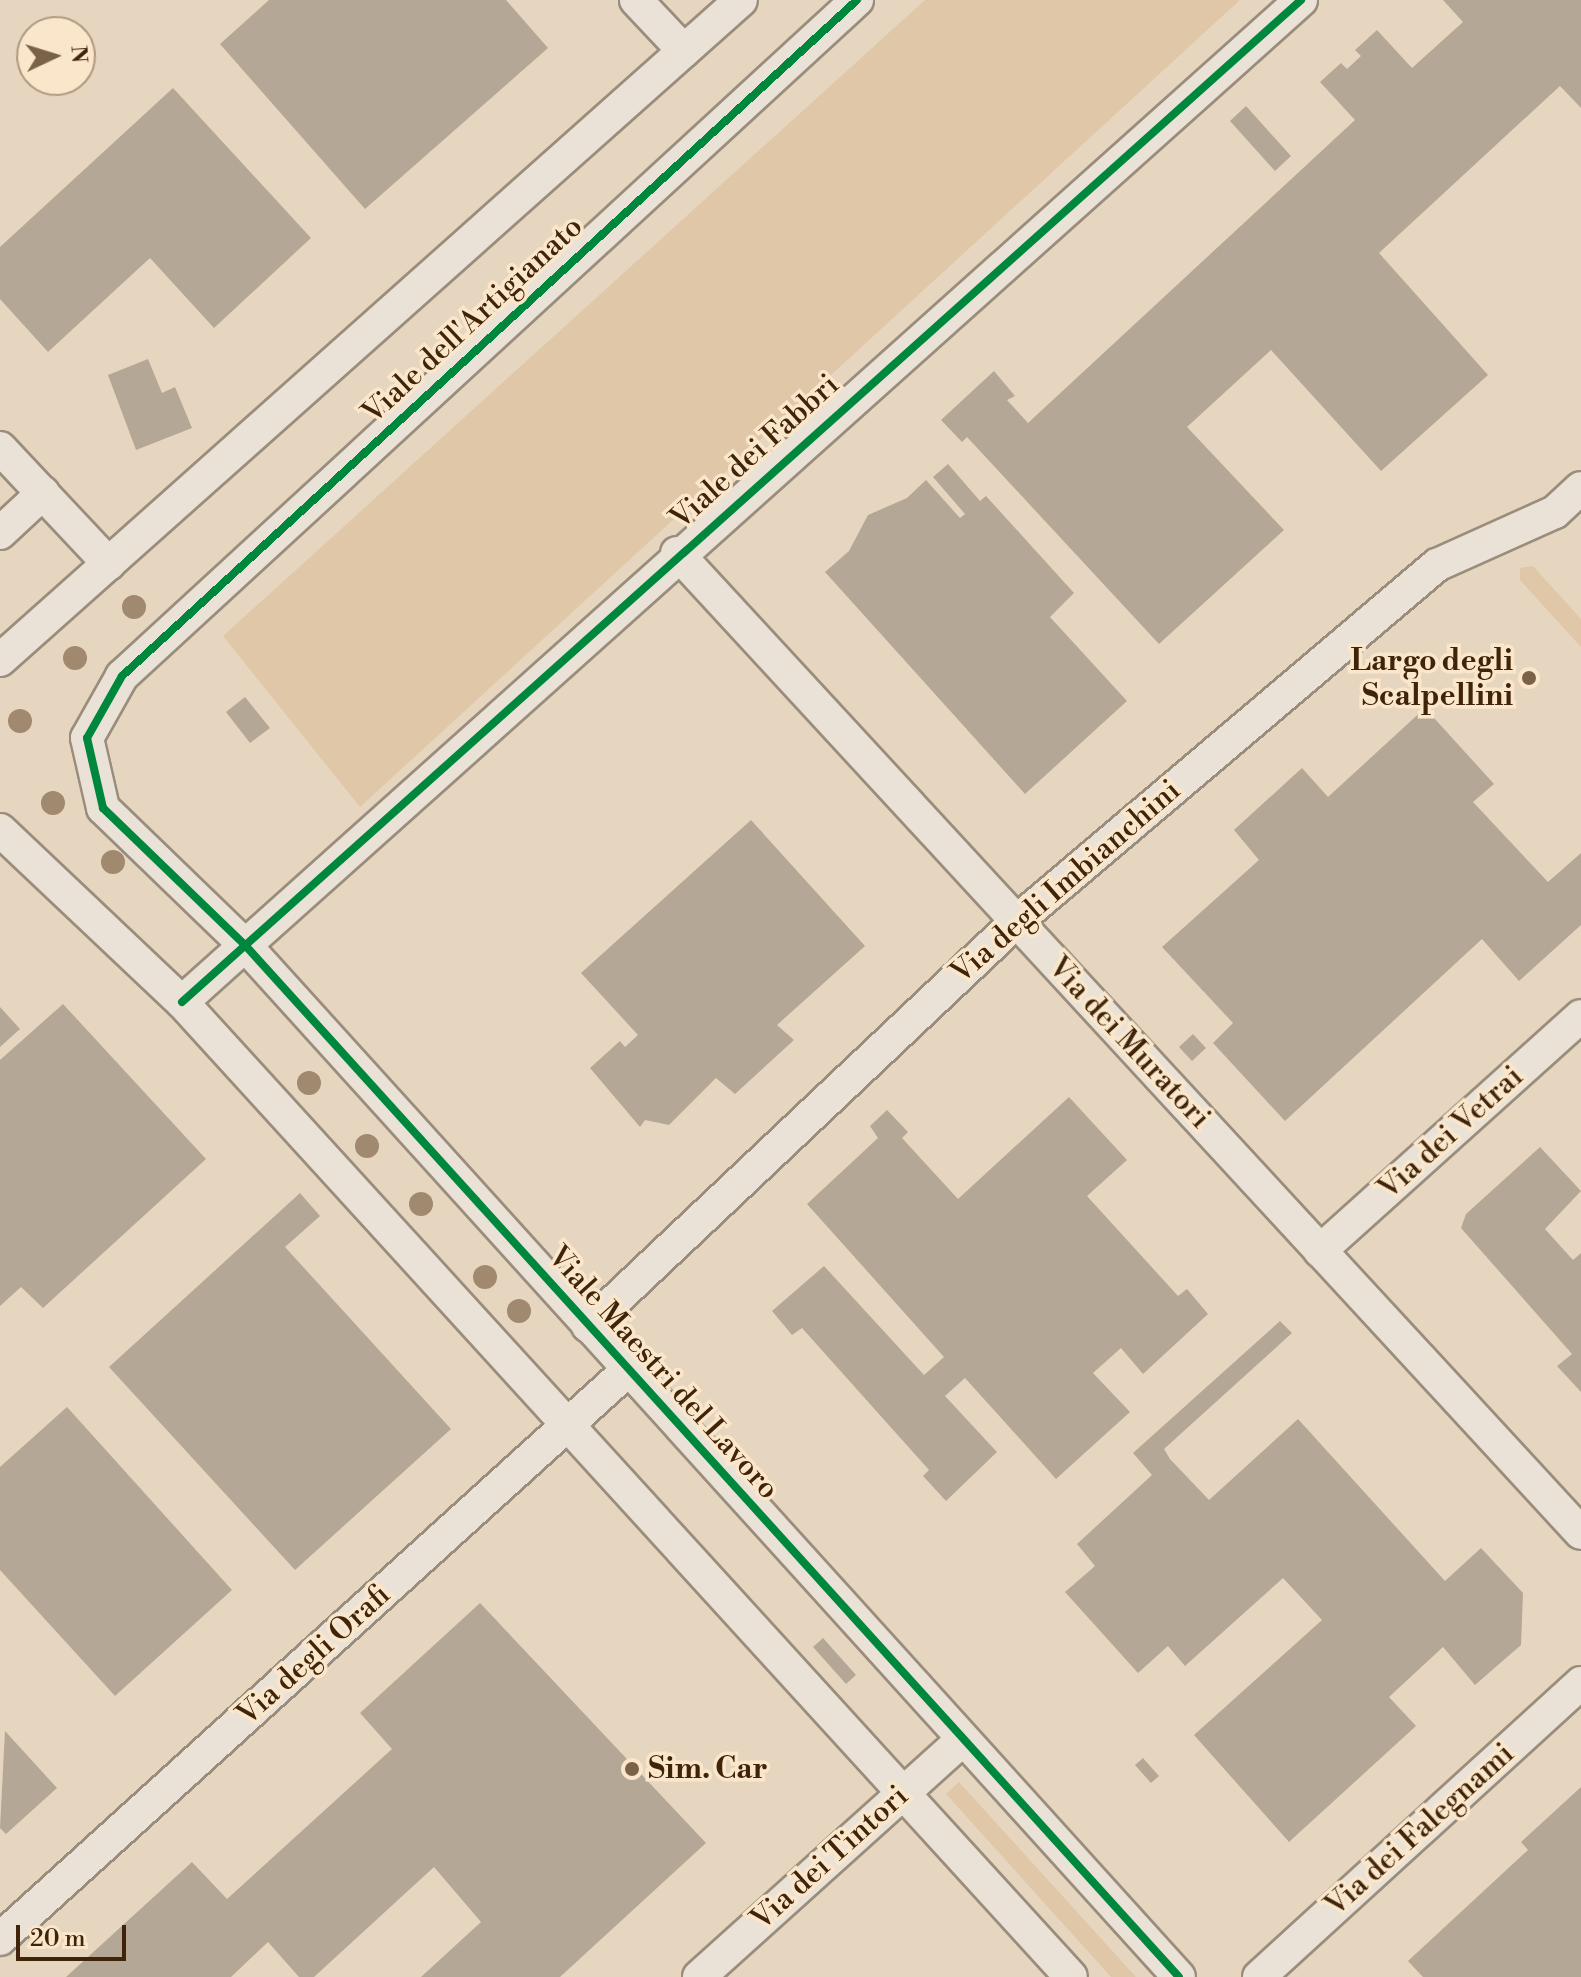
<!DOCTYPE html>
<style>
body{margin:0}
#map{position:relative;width:1581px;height:1977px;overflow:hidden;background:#e7d6bf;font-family:"Libre Bodoni",serif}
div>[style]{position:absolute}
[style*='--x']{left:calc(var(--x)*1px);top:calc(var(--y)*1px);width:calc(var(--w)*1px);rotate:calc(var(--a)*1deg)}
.green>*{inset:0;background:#dfc7a7}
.building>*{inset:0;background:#b4a796}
.roads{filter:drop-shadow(2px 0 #9a8d7c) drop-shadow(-2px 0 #9a8d7c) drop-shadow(0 2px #9a8d7c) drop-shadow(0 -2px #9a8d7c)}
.minor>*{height:32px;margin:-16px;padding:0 16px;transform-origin:16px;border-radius:16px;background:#eae2d6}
.cycleway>*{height:8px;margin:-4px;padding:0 4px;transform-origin:4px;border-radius:4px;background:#00873e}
.trees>*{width:24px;height:24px;margin:-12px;border-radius:50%;background:#a0896e}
.dots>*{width:22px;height:22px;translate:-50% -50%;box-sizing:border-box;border:4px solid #fae7cb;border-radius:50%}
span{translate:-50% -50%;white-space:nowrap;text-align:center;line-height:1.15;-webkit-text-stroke:7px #fae7cb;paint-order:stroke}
.street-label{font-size:30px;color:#40240a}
.poi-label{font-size:30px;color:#40240a;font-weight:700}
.right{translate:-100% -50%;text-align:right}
.left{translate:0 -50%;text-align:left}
.north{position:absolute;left:16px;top:16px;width:80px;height:80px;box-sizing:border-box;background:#fae7cb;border:2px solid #b0997e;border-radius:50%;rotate:86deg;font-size:22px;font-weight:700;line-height:32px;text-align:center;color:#40240a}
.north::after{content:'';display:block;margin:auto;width:28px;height:36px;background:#7a6249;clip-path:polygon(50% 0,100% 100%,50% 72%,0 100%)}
.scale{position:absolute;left:16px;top:1925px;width:110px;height:36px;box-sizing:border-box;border:4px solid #40240a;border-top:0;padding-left:10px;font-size:24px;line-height:28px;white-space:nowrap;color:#40240a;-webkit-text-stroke:6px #fae7cb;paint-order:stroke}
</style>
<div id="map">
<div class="green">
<i style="clip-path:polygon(925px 0,1240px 0,360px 807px,223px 636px)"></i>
<i style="clip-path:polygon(1533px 566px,1581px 619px,1581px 647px,1520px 580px,1520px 568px)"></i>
<i style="clip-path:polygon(959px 1782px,1136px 1977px,1111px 1977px,946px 1794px)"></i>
</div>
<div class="building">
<i style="clip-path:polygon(269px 0,506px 0,548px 48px,365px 209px,220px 44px)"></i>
<i style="clip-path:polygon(1443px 0,1581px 0,1581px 108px,1560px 86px,1379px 253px,1488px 375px,1381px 471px,1271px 350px,1187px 427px,1284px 530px,1159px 644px,967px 437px,962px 442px,941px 420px,994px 371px,1015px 396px,1007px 400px,1028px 423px,1355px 120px,1320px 82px,1341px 63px,1347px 69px,1361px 56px,1355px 50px,1377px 30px,1412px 68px,1463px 22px)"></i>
<i style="clip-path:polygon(173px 88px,311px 238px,214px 328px,150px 258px,48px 352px,0 299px,0 247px)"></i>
<i style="clip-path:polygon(1246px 106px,1291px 156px,1275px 171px,1230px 121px)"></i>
<i style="clip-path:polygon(148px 359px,162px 393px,175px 387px,192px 428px,136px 450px,108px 375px)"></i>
<i style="clip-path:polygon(948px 464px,980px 501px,986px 496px,1074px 593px,1050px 617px,1127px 701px,1025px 794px,825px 572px,849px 551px,868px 515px,907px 498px,926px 480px,960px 518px,965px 514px,933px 477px)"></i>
<i style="clip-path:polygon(245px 697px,270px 728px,250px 743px,226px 712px)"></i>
<i style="clip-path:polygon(1425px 708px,1494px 784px,1473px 802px,1548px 882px,1581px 853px,1581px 925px,1519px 981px,1482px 939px,1285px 1121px,1213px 1043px,1233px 1023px,1162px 947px,1259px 860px,1234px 830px,1302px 768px,1328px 797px)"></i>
<i style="clip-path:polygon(751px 820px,865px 946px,777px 1025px,794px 1040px,735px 1094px,716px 1078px,669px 1125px,645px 1120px,640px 1127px,590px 1068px,620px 1041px,625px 1047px,638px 1035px,581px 973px)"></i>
<i style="clip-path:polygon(63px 1004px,206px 1159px,43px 1308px,21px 1287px,0 1306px,0 1060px)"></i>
<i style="clip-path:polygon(0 1007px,20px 1029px,0 1047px)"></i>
<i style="clip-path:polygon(1193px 1034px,1206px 1048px,1192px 1061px,1179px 1047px)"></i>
<i style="clip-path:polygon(1069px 1097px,1127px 1160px,1087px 1196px,1178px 1296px,1187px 1289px,1208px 1314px,1143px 1374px,1121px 1348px,1093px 1373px,1130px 1412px,1056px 1479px,965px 1378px,945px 1396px,997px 1452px,946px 1501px,923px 1476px,929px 1470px,802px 1328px,792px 1335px,772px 1311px,824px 1266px,924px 1375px,944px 1357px,807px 1204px,878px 1138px,870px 1126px,887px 1110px,908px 1132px,902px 1138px,958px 1199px)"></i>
<i style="clip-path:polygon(1540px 1147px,1581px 1191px,1545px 1229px,1573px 1260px,1581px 1253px,1581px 1392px,1557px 1366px,1572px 1354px,1461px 1228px,1466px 1214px)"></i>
<i style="clip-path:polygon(300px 1193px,320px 1216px,285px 1247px,451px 1429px,295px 1570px,109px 1367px)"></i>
<i style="clip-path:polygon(1280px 1321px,1292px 1333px,1164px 1449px,1170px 1459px,1209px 1500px,1298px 1419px,1445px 1581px,1481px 1548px,1523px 1593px,1521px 1645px,1475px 1685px,1443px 1647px,1389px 1697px,1416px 1726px,1289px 1842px,1194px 1735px,1322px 1620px,1283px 1578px,1185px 1666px,1168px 1646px,1138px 1673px,1065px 1592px,1095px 1566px,1077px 1544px,1152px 1475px,1133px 1453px)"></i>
<i style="clip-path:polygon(67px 1407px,232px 1590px,115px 1696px,0 1570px,0 1467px)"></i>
<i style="clip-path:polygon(480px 1603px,706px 1843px,560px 1977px,421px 1977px,481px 1922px,434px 1867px,314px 1977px,299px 1977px,268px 1942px,231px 1977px,66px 1977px,192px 1862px,227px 1899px,392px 1749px,360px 1713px)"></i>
<i style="clip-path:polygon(823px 1638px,856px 1675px,846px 1684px,813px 1647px)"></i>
<i style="clip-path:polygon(5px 1731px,57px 1788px,6px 1834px,0 1828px)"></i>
<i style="clip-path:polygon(1143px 1758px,1159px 1776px,1151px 1783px,1135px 1765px)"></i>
<i style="clip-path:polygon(1581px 1787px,1581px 1977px,1423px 1977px,1408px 1961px,1528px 1850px,1521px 1842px)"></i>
</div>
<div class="roads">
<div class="minor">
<i style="--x:636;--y:0;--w:70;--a:46.7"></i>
<i style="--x:857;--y:0;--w:999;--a:137.39"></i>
<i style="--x:122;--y:676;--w:71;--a:119.4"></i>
<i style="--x:87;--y:738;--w:72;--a:77.1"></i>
<i style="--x:103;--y:808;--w:196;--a:44"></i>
<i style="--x:244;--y:944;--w:1393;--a:47.85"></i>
<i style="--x:0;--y:448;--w:159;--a:46.8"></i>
<i style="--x:0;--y:533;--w:59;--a:-42.9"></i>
<i style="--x:677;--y:553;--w:1333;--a:47.31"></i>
<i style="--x:0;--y:660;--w:992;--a:-41.69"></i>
<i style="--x:0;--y:830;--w:250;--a:43.4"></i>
<i style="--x:182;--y:1002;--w:1319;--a:47.64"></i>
<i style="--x:182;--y:1002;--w:1502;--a:-41.84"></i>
<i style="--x:1320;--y:1251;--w:351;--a:-42"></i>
<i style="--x:588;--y:1326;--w:590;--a:-43.35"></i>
<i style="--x:1017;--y:921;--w:551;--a:-40.29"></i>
<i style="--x:1437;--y:565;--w:129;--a:-24.2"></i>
<i style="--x:1555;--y:512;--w:35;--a:-43"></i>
<i style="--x:0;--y:1939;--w:847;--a:-42.18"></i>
<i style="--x:699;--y:1977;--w:354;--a:-42"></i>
<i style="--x:1259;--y:1977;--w:436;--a:-42.4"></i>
</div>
</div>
<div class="cycleway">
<i style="--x:857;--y:0;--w:999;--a:137.39"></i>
<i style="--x:122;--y:676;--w:71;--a:119.4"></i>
<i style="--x:87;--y:738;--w:72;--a:77.1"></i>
<i style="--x:103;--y:808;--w:196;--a:44"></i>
<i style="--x:244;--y:944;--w:1393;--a:47.85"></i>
<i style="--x:182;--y:1002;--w:1502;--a:-41.84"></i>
</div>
<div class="trees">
<i style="left:134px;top:607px"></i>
<i style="left:75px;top:658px"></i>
<i style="left:20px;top:721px"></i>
<i style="left:53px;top:803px"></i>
<i style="left:113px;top:862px"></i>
<i style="left:309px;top:1083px"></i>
<i style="left:367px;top:1146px"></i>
<i style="left:421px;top:1204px"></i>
<i style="left:485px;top:1277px"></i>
<i style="left:519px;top:1311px"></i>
</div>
<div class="dots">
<i style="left:1529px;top:678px;background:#7a6249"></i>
<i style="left:632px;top:1769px;background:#7a6249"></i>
</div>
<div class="street-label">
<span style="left:473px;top:320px;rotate:-43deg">Viale dell'Artigianato</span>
<span style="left:755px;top:452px;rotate:-42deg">Viale dei Fabbri</span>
<span style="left:1066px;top:882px;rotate:-41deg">Via degli Imbianchini</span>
<span style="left:1129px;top:1043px;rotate:47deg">Via dei Muratori</span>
<span style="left:1451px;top:1133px;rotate:-42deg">Via dei Vetrai</span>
<span style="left:663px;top:1373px;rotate:48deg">Viale Maestri del Lavoro</span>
<span style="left:314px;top:1655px;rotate:-42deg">Via degli Orafi</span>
<span style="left:1420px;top:1830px;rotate:-42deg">Via dei Falegnami</span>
<span style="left:830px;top:1858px;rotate:-42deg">Via dei Tintori</span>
</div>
<div class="poi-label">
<span class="right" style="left:1513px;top:678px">Largo degli<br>Scalpellini</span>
<span class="left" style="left:648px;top:1769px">Sim. Car</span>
</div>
<div class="north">N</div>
<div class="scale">20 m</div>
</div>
